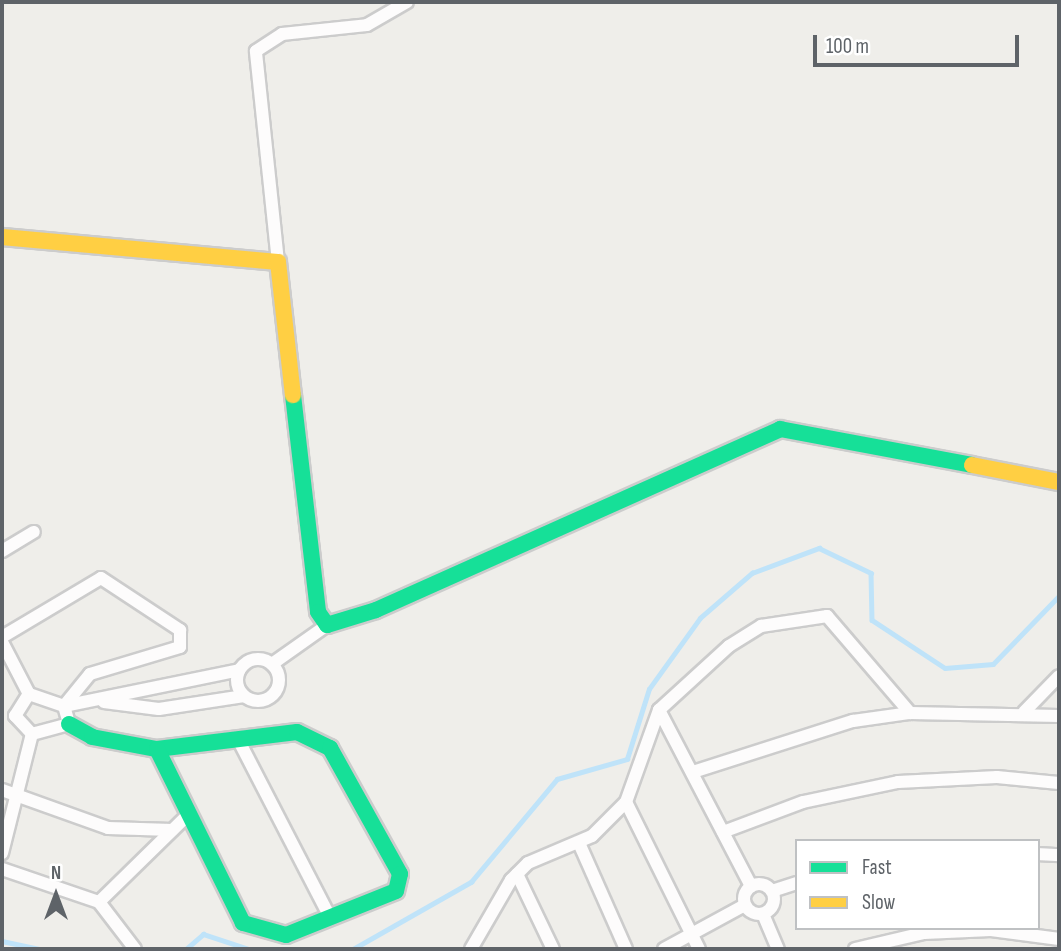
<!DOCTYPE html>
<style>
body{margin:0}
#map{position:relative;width:1061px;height:951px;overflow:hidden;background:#efeeea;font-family:"Sofia Sans Condensed",sans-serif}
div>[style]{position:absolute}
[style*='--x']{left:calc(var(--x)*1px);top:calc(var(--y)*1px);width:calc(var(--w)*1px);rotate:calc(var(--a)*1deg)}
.stream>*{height:4.5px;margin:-2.25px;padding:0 2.25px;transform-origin:2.25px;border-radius:2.25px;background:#bfe3f9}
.roads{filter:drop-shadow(2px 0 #ccc) drop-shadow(-2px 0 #ccc) drop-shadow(0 2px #ccc) drop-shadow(0 -2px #ccc)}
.street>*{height:12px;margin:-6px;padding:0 6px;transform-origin:6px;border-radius:6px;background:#fdfcfc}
.street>.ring{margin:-6px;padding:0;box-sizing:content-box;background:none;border:12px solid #fdfcfc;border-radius:50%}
.fast>*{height:16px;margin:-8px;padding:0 8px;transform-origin:8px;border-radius:8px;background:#16e098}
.slow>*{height:16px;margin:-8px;padding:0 8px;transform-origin:8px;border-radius:8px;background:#ffcf43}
span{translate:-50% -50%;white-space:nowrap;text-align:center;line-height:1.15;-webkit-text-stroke:5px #fff;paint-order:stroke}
.frame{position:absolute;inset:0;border:4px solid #5e6368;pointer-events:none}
.legend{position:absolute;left:795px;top:839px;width:245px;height:91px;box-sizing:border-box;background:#fff;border:2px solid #bfc1c3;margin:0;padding:9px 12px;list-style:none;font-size:21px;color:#5e6368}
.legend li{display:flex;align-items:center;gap:14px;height:35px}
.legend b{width:35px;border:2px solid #bfc1c3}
.north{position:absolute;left:21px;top:860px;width:70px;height:70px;-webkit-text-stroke:5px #fff;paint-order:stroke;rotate:0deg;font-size:19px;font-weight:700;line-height:28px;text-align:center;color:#5e6368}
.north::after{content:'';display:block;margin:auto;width:24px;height:32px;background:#5e6368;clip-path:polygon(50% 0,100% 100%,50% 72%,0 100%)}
.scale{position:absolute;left:813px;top:35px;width:206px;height:32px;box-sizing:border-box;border:4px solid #5e6368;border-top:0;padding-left:9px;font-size:21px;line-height:24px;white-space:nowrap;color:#5e6368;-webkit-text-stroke:5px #fff;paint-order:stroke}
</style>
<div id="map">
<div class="stream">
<i style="--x:2;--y:941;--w:39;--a:12"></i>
<i style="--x:186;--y:949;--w:23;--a:-41"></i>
<i style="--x:203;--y:934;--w:48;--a:18.1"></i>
<i style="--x:353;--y:949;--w:136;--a:-29.6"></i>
<i style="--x:471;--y:882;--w:134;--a:-50.1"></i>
<i style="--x:557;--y:779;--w:73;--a:-15.9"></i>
<i style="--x:627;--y:759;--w:73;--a:-72.6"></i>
<i style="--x:649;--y:689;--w:87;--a:-54.3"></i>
<i style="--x:700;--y:618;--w:69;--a:-40.9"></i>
<i style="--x:752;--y:573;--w:72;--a:-20.5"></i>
<i style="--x:819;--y:548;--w:58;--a:25.7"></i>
<i style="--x:871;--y:573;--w:47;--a:88.8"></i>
<i style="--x:872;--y:620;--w:87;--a:33.3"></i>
<i style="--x:945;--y:668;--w:48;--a:-4.8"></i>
<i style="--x:993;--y:664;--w:95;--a:-45.9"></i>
</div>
<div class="roads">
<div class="street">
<i style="--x:278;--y:262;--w:212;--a:-96"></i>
<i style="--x:256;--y:51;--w:31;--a:-33"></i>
<i style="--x:282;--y:34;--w:85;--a:-6"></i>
<i style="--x:367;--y:25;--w:46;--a:-29.9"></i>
<i style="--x:2;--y:551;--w:37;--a:-31"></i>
<i style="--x:2;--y:637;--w:115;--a:-30.8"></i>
<i style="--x:101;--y:578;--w:95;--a:33.4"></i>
<i style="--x:180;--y:630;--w:17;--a:90"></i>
<i style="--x:180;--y:647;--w:94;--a:163.3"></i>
<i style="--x:90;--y:674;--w:41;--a:129.1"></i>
<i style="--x:2;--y:642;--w:59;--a:62.6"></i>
<i class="ring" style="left:237px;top:659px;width:30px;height:30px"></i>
<i style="--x:272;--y:664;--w:67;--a:-35.3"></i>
<i style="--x:29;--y:694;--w:37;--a:19"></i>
<i style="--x:64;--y:706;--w:19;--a:74"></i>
<i style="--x:69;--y:724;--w:38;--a:165"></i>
<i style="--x:32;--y:734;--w:25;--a:-133"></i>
<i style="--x:15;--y:716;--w:26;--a:-58"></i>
<i style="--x:104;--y:702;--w:55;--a:7.3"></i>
<i style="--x:159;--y:709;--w:86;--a:-8.7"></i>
<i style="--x:64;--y:706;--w:179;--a:-11.6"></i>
<i style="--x:659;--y:710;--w:199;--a:62.4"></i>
<i style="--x:1024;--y:712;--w:50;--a:-45.8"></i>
<i style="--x:238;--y:739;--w:200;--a:62.7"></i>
<i style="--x:696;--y:771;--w:165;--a:-17.7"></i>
<i style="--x:853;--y:721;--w:58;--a:-8"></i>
<i style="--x:910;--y:713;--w:149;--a:1.2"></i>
<i style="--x:2;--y:790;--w:113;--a:19.7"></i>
<i style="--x:108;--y:828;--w:64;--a:1.8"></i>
<i style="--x:626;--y:802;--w:164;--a:63.6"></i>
<i style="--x:723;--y:832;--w:85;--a:-20.6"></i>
<i style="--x:803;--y:802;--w:97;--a:-11.9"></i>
<i style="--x:898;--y:782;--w:99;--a:-2.9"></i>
<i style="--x:997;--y:777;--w:62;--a:5.5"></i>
<i style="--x:579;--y:843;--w:116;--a:66.1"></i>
<i style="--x:2;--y:853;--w:123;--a:-75.9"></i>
<i style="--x:1038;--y:854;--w:21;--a:3"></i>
<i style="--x:2;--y:869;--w:102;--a:18.8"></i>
<i style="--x:99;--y:902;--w:59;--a:52.5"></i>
<i style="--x:517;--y:874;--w:83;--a:64.4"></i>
<i class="ring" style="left:744px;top:884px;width:18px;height:18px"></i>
<i style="--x:772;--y:891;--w:26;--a:-18"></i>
<i style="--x:99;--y:902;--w:126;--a:-44.4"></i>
<i style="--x:763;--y:914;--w:38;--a:67"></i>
<i style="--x:471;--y:949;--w:80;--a:-59.9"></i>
<i style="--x:511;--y:880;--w:24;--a:-45"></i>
<i style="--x:528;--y:863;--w:69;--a:-22.9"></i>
<i style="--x:592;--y:836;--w:48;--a:-45"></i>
<i style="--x:626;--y:802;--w:98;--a:-70.3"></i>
<i style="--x:659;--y:710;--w:95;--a:-42.4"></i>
<i style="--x:729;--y:646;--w:38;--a:-32"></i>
<i style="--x:761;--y:626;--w:67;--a:-8.6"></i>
<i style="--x:827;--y:616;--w:128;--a:49.4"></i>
<i style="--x:664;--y:949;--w:92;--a:-28.5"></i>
<i style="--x:855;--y:949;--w:71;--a:-13.1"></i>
<i style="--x:924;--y:933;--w:67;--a:-2.6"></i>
<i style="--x:991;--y:930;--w:69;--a:7.5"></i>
</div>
<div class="fast">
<i style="--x:293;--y:395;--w:218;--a:83.4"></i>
<i style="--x:318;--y:612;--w:16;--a:55"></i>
<i style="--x:327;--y:625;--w:51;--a:-17"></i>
<i style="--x:376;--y:610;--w:443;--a:-24.1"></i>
<i style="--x:780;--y:429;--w:195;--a:10.6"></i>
<i style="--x:69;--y:724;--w:26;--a:29"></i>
<i style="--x:92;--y:737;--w:66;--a:10.5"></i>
<i style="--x:157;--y:749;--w:141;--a:-6.9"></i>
<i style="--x:297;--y:732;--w:37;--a:26"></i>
<i style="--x:330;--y:748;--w:144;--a:60.9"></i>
<i style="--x:400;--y:874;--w:17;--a:103"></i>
<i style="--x:396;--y:891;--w:118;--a:158.2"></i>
<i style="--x:286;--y:935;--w:45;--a:-164.4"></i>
<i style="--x:243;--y:923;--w:194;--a:-116.3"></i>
</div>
<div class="slow">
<i style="--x:2;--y:237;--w:277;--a:5.2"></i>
<i style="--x:278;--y:262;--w:134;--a:83.6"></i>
<i style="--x:972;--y:465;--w:89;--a:11.1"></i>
</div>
</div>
<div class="frame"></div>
<ul class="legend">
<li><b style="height:9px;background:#16e098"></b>Fast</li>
<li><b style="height:9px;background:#ffcf43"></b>Slow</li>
</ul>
<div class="north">N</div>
<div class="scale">100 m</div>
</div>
